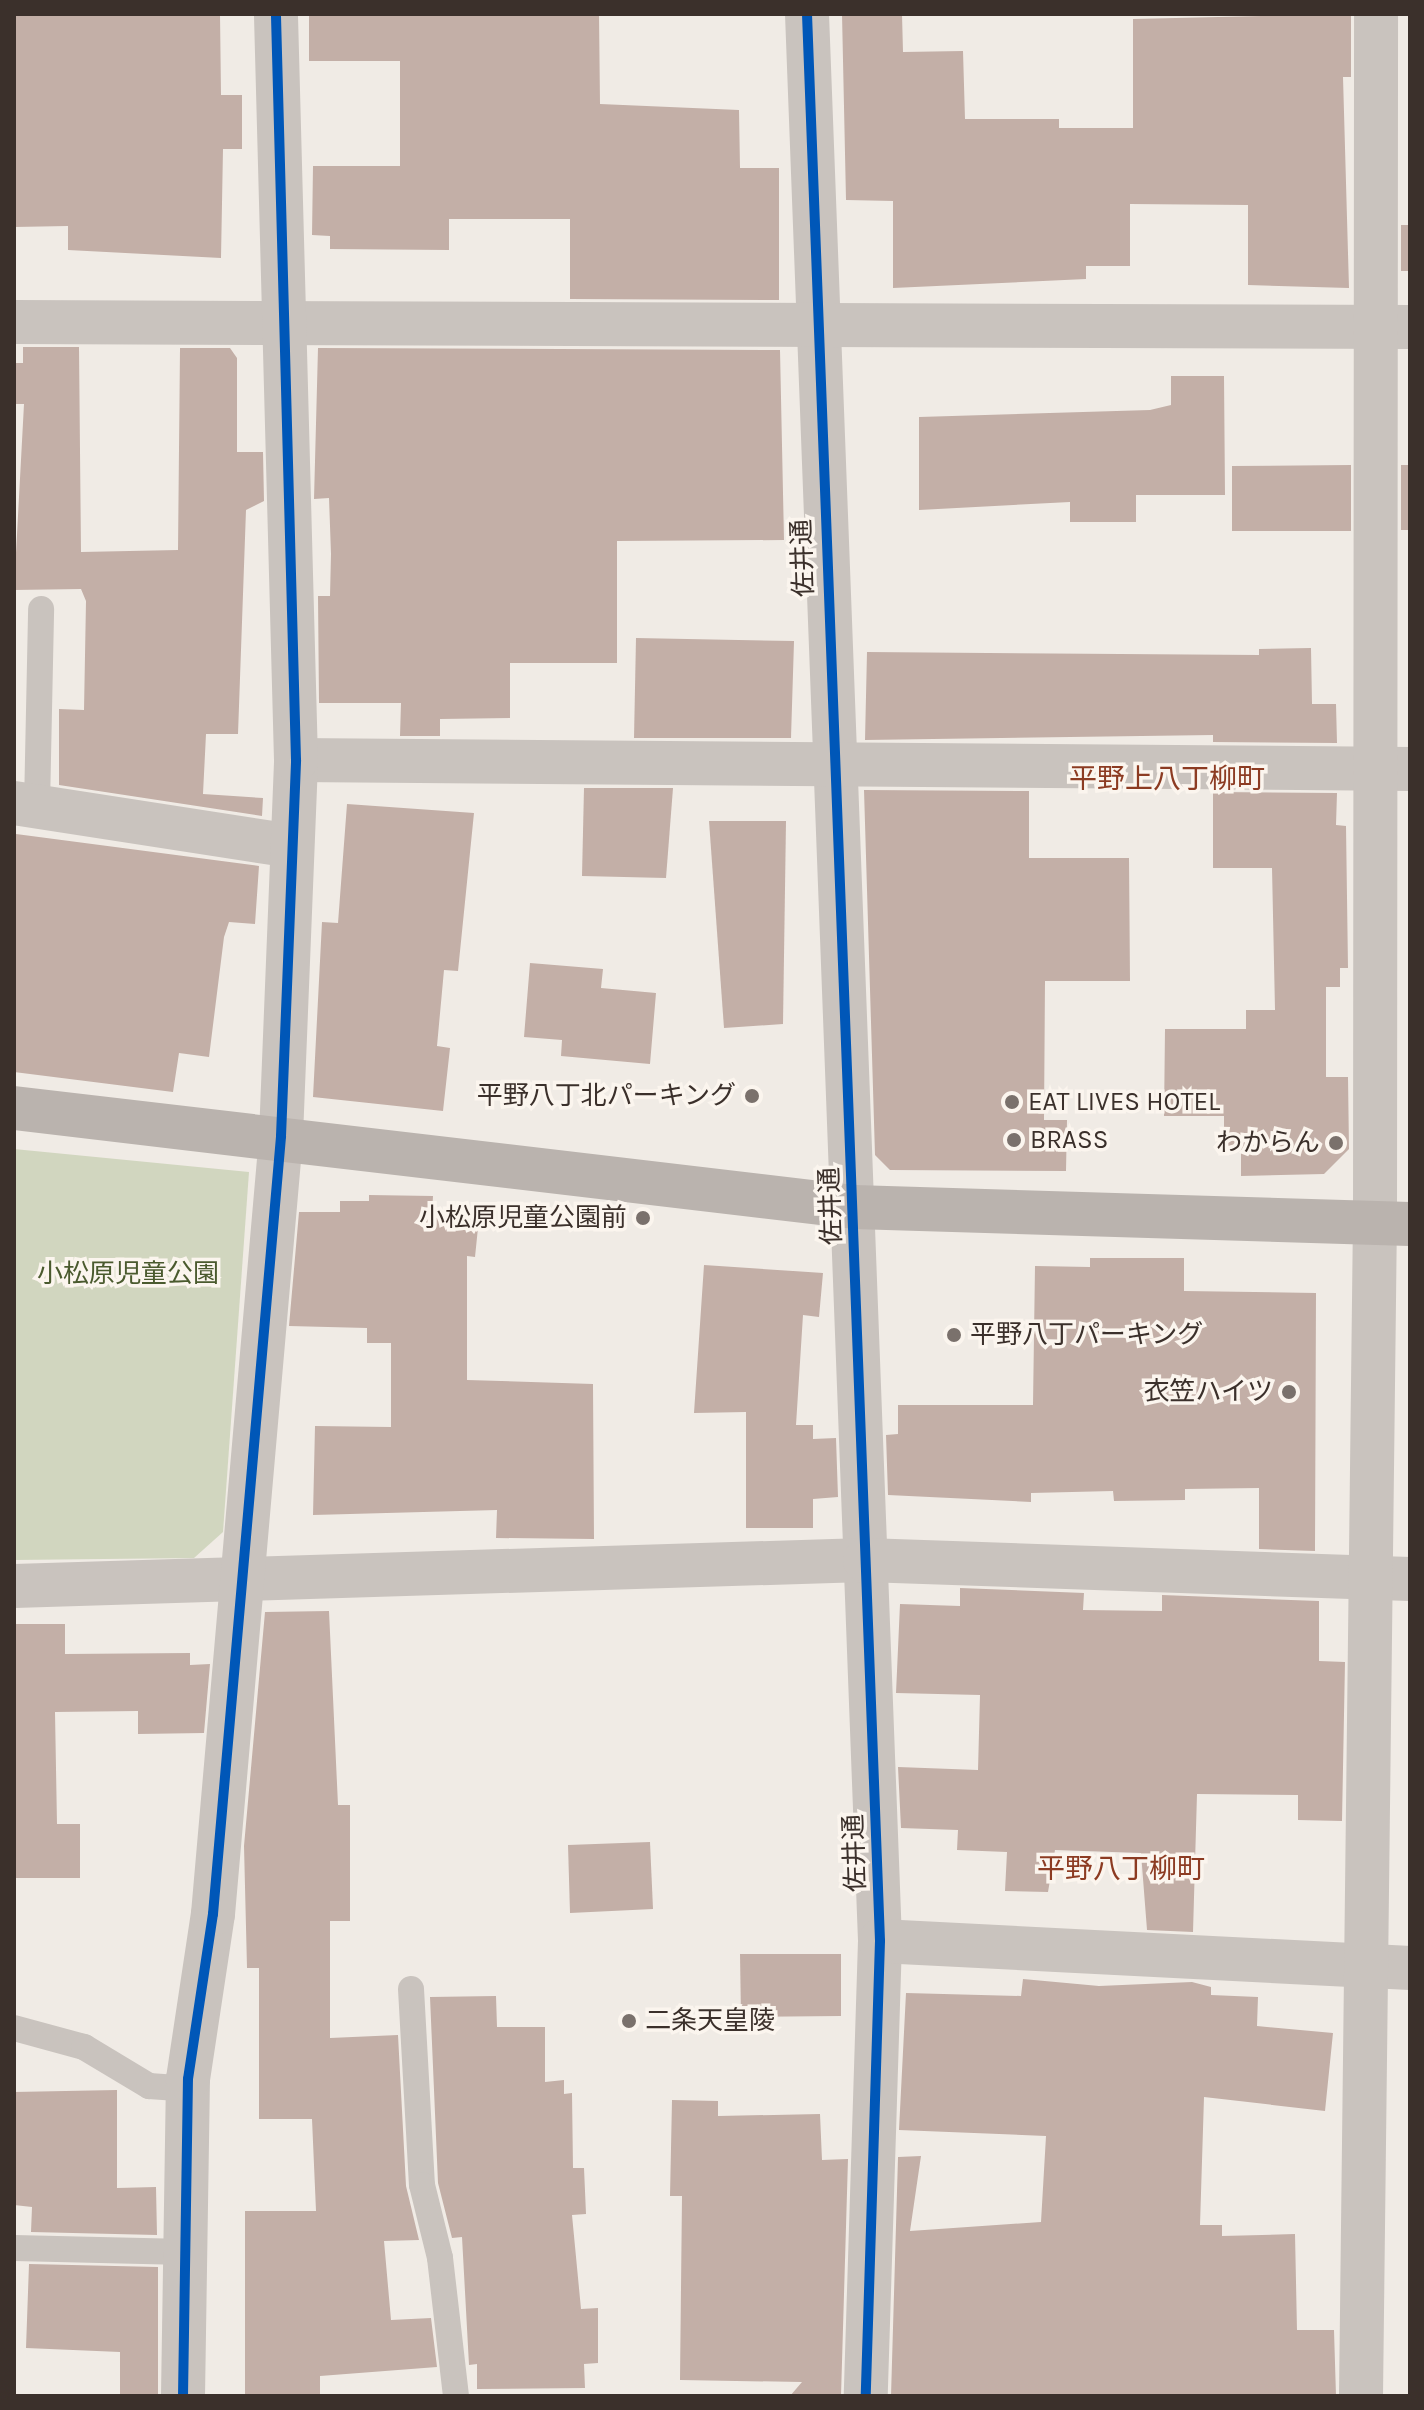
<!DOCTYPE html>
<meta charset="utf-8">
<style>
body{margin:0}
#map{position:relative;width:1424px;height:2410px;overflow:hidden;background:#f0ebe5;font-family:Karla,"Noto Sans JP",sans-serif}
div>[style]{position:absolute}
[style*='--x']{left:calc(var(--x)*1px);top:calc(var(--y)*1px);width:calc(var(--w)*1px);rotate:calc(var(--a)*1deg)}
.green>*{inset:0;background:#d1d6bf}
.building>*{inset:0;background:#c3afa7}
.lane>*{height:26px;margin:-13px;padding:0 13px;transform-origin:13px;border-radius:13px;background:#c9c3be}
.street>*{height:44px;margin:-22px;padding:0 22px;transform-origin:22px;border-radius:22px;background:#c9c3be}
.secondary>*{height:44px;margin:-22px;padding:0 22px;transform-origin:22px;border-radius:22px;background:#bab3ae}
.cycleway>*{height:10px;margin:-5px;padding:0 5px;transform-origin:5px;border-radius:5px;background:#0057b8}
.dots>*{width:22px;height:22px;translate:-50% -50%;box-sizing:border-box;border:4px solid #fbf5ee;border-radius:50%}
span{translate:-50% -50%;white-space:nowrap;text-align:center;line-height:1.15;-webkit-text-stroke:7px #fbf5ee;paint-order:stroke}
.street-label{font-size:26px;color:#3b302b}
.poi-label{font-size:26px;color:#3b302b}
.right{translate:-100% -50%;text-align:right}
.left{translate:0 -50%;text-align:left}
.park-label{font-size:26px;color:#4a5a2e}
.neighbourhood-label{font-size:28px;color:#8c3b22}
.frame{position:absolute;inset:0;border:16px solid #3b302b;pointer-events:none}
</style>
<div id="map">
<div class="green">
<i style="clip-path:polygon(14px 1149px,249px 1172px,223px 1532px,194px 1558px,14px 1560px)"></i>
</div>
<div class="building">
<i style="clip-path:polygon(14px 14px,220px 14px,221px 95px,242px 95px,242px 149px,223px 149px,221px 258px,68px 250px,68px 226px,14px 227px)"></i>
<i style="clip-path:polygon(309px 14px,599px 14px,600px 104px,739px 110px,740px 168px,779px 168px,779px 300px,570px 299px,570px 219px,449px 219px,449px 250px,330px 249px,330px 236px,312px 235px,313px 166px,400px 166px,400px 61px,309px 61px)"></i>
<i style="clip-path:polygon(842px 14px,902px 14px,903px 52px,963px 51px,965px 119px,1059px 119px,1059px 128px,1133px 128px,1133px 19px,1351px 14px,1351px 77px,1343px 77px,1349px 288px,1248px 285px,1248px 205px,1130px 204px,1130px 266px,1086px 266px,1086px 279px,893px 288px,893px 201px,846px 200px)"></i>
<i style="clip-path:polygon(1401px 225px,1410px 225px,1410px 271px,1401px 271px)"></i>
<i style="clip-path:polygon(23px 347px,79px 347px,81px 552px,178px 550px,180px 348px,230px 348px,237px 358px,237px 452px,263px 452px,264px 501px,246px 510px,238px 734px,206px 734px,203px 794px,263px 798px,262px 816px,59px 785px,59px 709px,84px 710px,86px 601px,81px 589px,14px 590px,24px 404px,14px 404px,14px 363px,23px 363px)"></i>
<i style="clip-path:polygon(318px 348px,780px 350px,784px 540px,617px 541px,617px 663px,510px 663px,510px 718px,440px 719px,440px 736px,400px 736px,401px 703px,319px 703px,318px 596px,330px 596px,331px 554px,329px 498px,314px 499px)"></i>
<i style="clip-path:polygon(1171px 376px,1224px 376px,1225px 495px,1136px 495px,1136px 522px,1070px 522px,1070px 502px,919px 510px,919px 417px,1150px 410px,1171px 405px)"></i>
<i style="clip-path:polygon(1351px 465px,1351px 531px,1232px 531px,1232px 466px)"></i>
<i style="clip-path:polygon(1401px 465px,1410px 465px,1410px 530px,1401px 530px)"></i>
<i style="clip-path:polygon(636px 638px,794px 641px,791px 738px,634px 738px)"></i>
<i style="clip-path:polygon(1311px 648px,1312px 704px,1336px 704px,1337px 743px,1213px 742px,1213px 735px,865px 740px,867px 652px,1259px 655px,1259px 649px)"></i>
<i style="clip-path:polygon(584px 788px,673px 788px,666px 878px,582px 876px)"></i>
<i style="clip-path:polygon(864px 790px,1029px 791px,1029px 858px,1129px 858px,1130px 981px,1045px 981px,1044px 1120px,1067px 1120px,1066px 1171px,890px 1170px,875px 1155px)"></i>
<i style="clip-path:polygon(1213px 792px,1337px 793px,1336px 825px,1346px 826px,1348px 968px,1340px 968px,1340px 987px,1326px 987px,1326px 1077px,1348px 1077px,1349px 1149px,1324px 1174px,1241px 1176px,1241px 1149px,1224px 1149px,1224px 1116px,1164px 1116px,1165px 1029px,1246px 1029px,1246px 1010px,1275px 1010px,1272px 868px,1213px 868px)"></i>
<i style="clip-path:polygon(347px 804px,474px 813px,458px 971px,444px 970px,437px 1046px,450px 1048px,443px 1111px,313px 1097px,322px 922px,338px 923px)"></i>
<i style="clip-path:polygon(709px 821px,786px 821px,783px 1024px,724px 1028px)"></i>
<i style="clip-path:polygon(16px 834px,259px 866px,255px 924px,229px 922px,224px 937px,209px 1057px,179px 1053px,173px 1092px,14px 1072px)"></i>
<i style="clip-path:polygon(530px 963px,603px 969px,601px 988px,656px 993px,650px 1064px,561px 1056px,562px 1040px,524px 1037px)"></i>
<i style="clip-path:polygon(369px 1195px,433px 1196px,432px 1214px,479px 1218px,475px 1257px,467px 1256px,467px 1380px,593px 1384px,594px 1539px,496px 1538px,497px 1510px,313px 1515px,315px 1426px,391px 1427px,391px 1343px,367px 1343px,367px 1328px,289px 1326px,299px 1212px,340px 1212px,340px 1201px,369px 1201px)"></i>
<i style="clip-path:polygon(1090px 1258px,1184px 1258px,1184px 1291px,1316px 1293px,1315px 1551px,1259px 1549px,1259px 1488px,1185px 1489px,1185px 1500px,1114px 1501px,1113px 1491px,1031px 1493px,1031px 1502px,888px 1495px,886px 1435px,898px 1434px,898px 1405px,1033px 1405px,1035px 1266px,1090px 1267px)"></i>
<i style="clip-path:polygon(704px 1265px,823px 1273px,819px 1317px,803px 1315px,796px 1425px,813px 1425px,813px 1439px,836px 1438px,838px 1497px,813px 1499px,813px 1528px,746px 1528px,746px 1412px,694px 1413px)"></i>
<i style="clip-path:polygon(960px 1588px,1084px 1593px,1083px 1610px,1162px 1611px,1162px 1595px,1319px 1601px,1319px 1661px,1345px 1662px,1342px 1821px,1298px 1820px,1298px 1795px,1197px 1794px,1193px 1932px,1147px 1930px,1141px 1853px,1055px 1850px,1048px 1892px,1005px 1891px,1007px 1852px,957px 1850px,958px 1830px,901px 1828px,898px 1767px,978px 1770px,980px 1695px,896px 1693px,900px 1604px,960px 1606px)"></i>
<i style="clip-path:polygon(329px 1611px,338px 1805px,350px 1805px,350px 1921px,330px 1921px,330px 2038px,398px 2035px,406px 2186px,419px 2240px,384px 2241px,391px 2320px,431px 2318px,437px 2367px,320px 2376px,320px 2396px,245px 2396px,245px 2211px,316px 2211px,312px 2119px,259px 2119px,259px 1968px,247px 1968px,244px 1846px,265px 1612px)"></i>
<i style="clip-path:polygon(14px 1624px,65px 1624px,65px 1654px,190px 1653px,190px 1665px,210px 1664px,204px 1733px,138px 1734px,138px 1711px,55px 1712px,57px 1824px,80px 1824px,80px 1878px,14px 1878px)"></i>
<i style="clip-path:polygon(650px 1842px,653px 1909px,570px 1913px,568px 1845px)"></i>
<i style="clip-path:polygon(740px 1954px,841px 1954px,841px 2016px,741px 2017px)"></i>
<i style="clip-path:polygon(1023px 1979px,1099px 1986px,1192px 1982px,1211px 1987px,1211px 1995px,1258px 1997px,1257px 2026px,1333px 2033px,1325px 2111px,1204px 2097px,1200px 2225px,1222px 2225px,1222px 2236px,1295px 2234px,1297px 2330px,1334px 2330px,1336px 2396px,891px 2396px,898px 2157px,921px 2156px,910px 2231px,1041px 2222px,1046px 2136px,899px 2130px,906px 1993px,1021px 1996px)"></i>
<i style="clip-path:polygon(496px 1996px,497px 2027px,545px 2027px,545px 2082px,564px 2080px,564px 2094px,572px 2093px,573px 2168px,584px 2168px,586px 2214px,572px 2215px,581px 2309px,598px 2308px,598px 2363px,584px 2364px,585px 2388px,477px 2389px,477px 2364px,469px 2365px,462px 2237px,452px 2238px,438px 2183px,430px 1997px)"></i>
<i style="clip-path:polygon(117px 2090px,117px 2188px,156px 2187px,157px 2235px,31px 2232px,32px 2207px,14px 2205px,14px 2092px)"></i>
<i style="clip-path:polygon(672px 2100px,718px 2101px,718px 2116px,820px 2114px,822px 2160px,848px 2159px,841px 2396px,790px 2396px,802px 2382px,680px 2380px,682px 2196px,670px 2196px)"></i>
<i style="clip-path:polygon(29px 2264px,158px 2267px,158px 2396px,120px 2396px,120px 2352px,26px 2348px)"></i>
</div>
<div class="lane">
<i style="--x:37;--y:806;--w:197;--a:-88.8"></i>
<i style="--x:411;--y:1989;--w:196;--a:86.8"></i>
<i style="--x:422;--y:2185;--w:75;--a:76.1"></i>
<i style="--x:440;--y:2258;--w:139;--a:83.4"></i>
<i style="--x:14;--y:2028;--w:73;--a:15.2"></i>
<i style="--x:84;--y:2047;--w:76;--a:31"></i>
<i style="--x:149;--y:2086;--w:39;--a:4"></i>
<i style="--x:14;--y:2248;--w:172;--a:1.3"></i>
</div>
<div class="street">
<i style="--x:807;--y:14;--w:1928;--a:87.83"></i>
<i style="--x:880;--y:1941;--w:455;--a:91.8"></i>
<i style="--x:14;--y:322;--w:1396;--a:0.21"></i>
<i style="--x:296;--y:760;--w:1114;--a:0.46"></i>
<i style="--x:14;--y:803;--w:280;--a:8.8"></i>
<i style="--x:14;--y:1586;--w:851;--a:-1.75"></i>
<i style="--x:865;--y:1560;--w:545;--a:2"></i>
<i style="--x:880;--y:1941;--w:531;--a:2.92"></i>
<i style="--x:183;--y:2396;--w:317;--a:-89.1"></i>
<i style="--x:188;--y:2079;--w:167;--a:-81.4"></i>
<i style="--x:213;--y:1914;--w:781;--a:-85"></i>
<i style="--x:281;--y:1136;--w:376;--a:-87.7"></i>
<i style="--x:296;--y:760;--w:746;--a:-91.54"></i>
<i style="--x:1361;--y:2396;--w:1172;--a:-89.32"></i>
<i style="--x:1375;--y:1224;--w:1210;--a:-89.95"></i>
</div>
<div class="secondary">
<i style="--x:14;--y:1108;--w:846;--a:6.72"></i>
<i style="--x:854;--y:1207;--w:556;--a:1.75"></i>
</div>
<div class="cycleway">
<i style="--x:807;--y:14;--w:1928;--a:87.83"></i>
<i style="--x:880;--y:1941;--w:455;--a:91.8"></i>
<i style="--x:183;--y:2396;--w:317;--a:-89.1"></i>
<i style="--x:188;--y:2079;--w:167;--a:-81.4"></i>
<i style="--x:213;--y:1914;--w:781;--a:-85"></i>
<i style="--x:281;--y:1136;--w:376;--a:-87.7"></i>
<i style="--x:296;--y:760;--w:746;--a:-91.54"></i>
</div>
<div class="dots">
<i style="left:752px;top:1096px;background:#7a716c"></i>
<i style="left:1012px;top:1102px;background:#7a716c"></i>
<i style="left:1014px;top:1140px;background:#7a716c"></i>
<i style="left:1336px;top:1143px;background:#7a716c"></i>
<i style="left:643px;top:1218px;background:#7a716c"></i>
<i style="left:954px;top:1335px;background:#7a716c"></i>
<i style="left:1289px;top:1392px;background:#7a716c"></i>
<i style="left:629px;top:2021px;background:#7a716c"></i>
</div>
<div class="street-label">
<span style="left:803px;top:558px;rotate:-92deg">佐井通</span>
<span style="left:831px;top:1206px;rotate:-92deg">佐井通</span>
<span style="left:855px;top:1853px;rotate:-92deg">佐井通</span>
</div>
<div class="poi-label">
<span class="right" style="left:736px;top:1096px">平野八丁北パーキング</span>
<span class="left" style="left:1028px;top:1102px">EAT LIVES HOTEL</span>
<span class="left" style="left:1030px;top:1140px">BRASS</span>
<span class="right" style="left:1320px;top:1143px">わからん</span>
<span class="right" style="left:627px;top:1218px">小松原児童公園前</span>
<span class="left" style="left:970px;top:1335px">平野八丁パーキング</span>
<span class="right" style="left:1273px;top:1392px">衣笠ハイツ</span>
<span class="left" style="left:645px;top:2021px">二条天皇陵</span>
</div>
<div class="park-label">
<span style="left:128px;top:1274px">小松原児童公園</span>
</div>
<div class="neighbourhood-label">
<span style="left:1167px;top:779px">平野上八丁柳町</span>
<span style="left:1121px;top:1869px">平野八丁柳町</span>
</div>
<div class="frame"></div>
</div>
